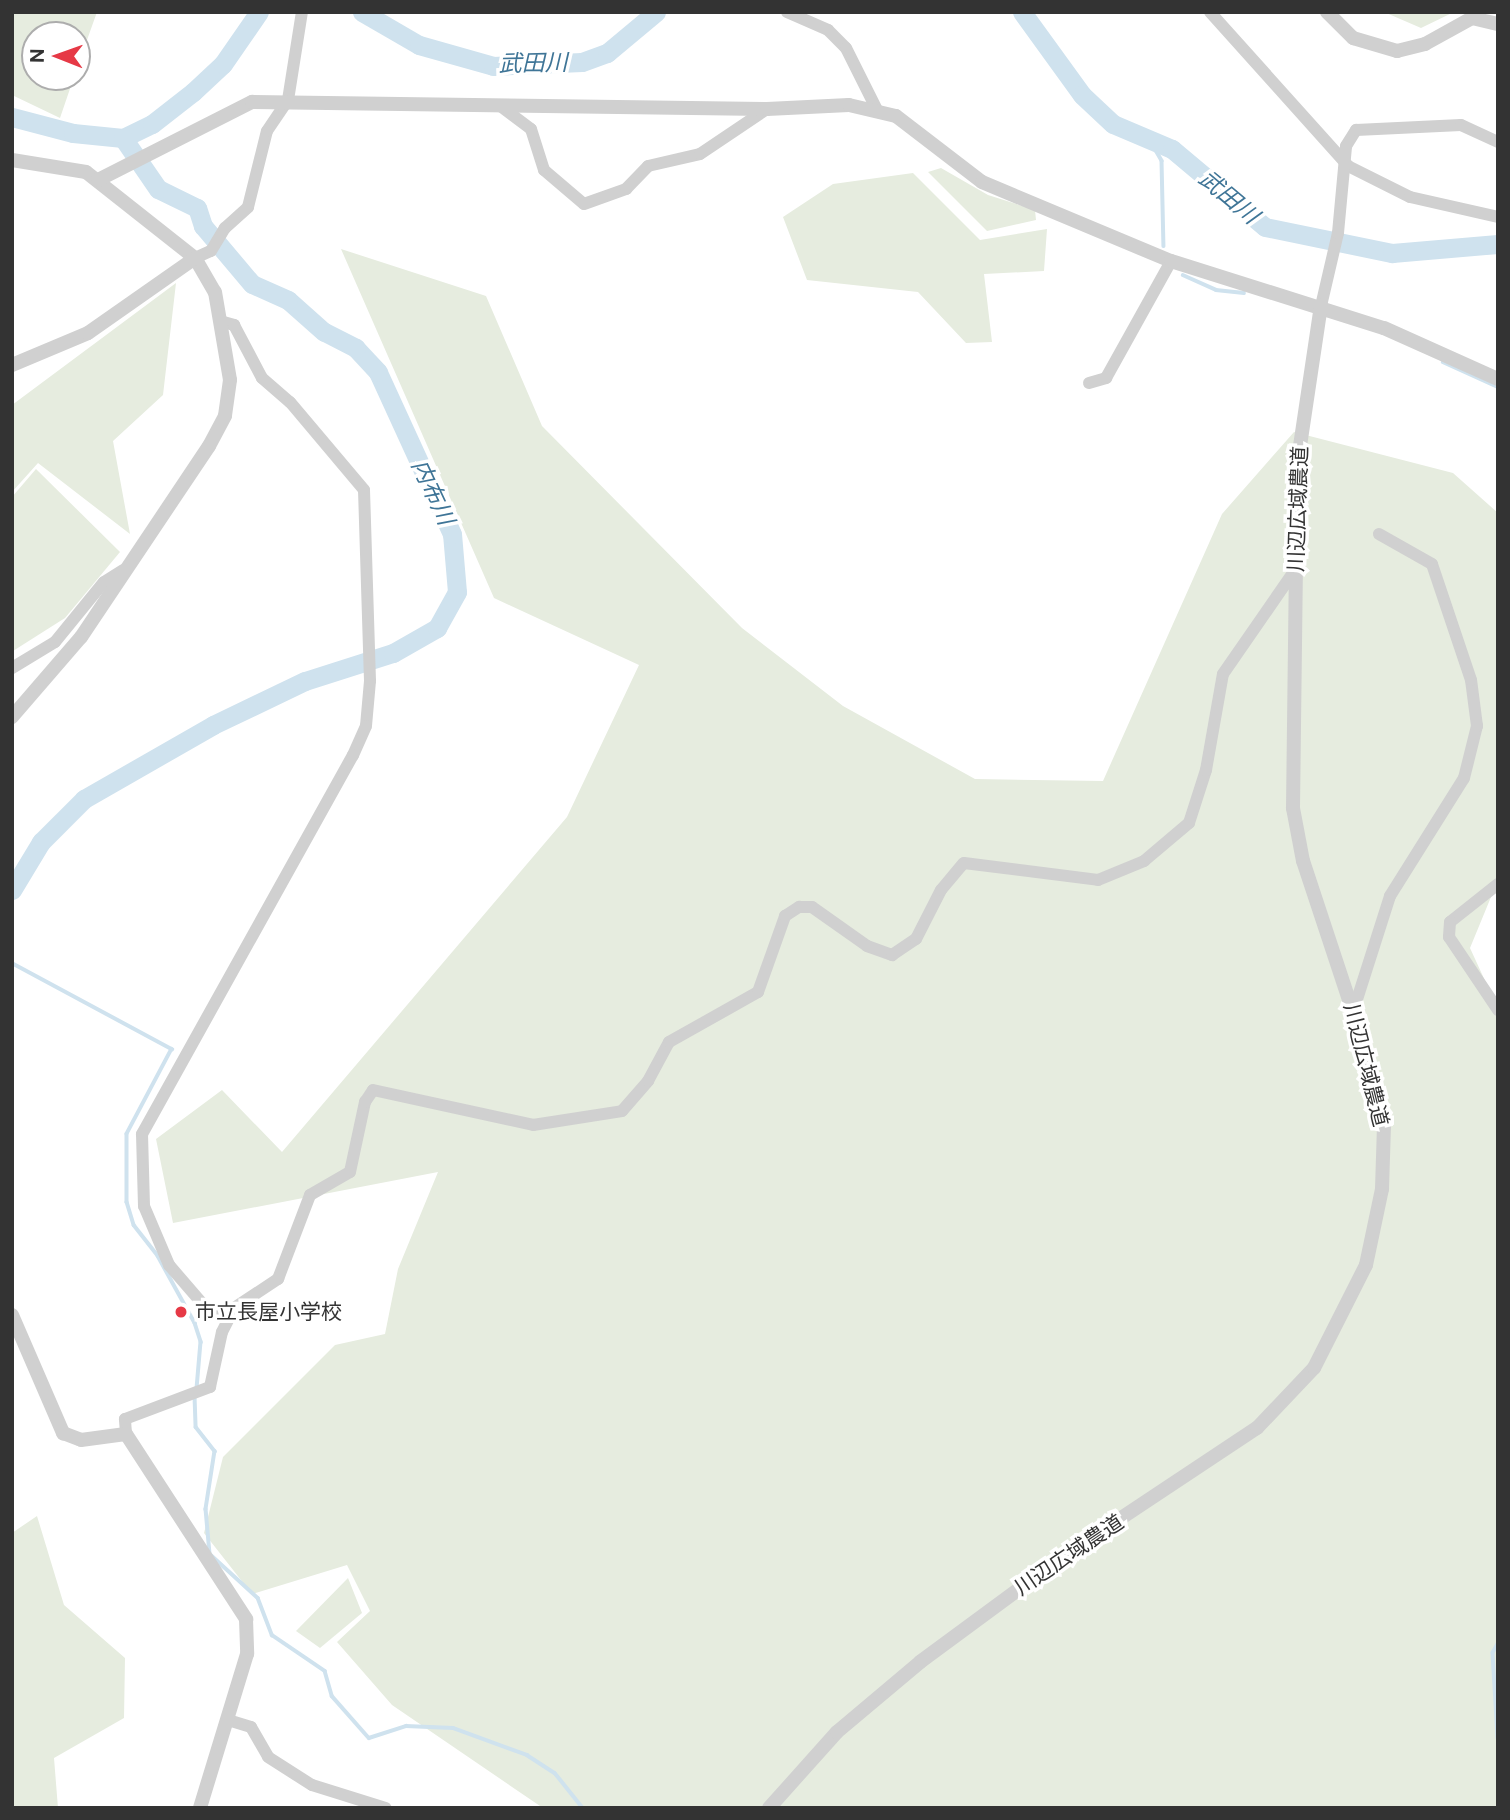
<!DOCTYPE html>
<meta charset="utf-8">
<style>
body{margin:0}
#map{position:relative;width:1510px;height:1820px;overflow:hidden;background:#fff;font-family:"Public Sans","Noto Sans JP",sans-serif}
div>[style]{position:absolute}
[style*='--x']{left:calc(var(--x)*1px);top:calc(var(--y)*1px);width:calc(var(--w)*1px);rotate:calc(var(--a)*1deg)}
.green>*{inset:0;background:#e6ecdf}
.stream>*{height:3.5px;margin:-1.75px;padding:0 1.75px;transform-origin:1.75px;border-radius:1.75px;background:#cfe2ee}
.river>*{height:19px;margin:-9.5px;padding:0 9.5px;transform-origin:9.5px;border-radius:9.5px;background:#cfe2ee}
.minor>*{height:12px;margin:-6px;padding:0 6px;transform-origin:6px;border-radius:6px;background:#d0d0d0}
.tertiary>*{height:14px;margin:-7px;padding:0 7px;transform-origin:7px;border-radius:7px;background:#d0d0d0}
.dots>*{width:19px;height:19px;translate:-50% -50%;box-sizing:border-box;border:4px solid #fff;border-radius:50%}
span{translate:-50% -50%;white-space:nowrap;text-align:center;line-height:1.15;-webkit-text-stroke:7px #fff;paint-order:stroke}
.street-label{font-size:21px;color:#333}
.poi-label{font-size:21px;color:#333}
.left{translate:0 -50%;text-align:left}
.water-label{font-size:23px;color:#3f7597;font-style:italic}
.frame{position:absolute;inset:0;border:14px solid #333;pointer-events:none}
.north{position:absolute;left:21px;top:21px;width:70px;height:70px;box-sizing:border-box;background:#fff;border:2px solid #adadad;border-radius:50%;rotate:271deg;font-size:19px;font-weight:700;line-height:28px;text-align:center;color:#333}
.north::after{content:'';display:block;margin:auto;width:24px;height:32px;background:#e63946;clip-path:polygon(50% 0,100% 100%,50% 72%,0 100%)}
</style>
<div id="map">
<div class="green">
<i style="clip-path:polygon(12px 12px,97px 12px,77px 68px,77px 35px,35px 35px,35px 77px,74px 77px,60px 118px,12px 95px)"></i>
<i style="clip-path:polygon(1384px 12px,1454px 12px,1421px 28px)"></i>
<i style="clip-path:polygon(941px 168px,988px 195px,1035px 210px,1036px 220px,987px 231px,928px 172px)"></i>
<i style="clip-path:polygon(913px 173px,980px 240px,1047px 229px,1044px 271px,984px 274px,992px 342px,966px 343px,918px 292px,807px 280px,783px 217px,833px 184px)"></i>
<i style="clip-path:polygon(341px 249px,486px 296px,542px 426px,742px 628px,843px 706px,975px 779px,1103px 781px,1222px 514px,1294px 432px,1453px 473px,1498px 513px,1498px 880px,1470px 948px,1498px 1009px,1498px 1808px,543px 1808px,392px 1705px,337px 1642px,370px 1611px,347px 1565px,252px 1594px,204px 1533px,223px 1457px,335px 1345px,385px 1334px,398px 1269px,438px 1172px,173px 1223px,156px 1139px,222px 1090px,282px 1152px,567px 817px,639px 665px,494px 598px)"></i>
<i style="clip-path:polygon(176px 283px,163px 395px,113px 441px,130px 534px,38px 463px,12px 492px,12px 405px)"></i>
<i style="clip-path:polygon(36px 469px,120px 552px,65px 618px,13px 651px,12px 497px)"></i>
<i style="clip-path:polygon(37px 1516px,64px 1605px,125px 1658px,124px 1718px,54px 1758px,58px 1808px,12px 1808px,12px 1533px)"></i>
<i style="clip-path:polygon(348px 1578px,362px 1613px,320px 1648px,296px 1631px)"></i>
</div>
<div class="stream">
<i style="--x:1150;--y:140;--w:24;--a:60"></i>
<i style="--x:1162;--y:161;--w:85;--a:88.7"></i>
<i style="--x:1183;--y:275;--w:36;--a:24"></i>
<i style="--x:1216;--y:290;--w:28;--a:6"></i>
<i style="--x:1443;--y:362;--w:60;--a:24.4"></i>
<i style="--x:12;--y:963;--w:182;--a:28.3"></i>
<i style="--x:172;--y:1049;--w:96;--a:117.9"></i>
<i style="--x:127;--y:1134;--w:68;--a:90"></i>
<i style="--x:127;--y:1202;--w:24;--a:73"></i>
<i style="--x:134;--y:1225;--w:39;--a:52"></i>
<i style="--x:158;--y:1256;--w:77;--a:61.1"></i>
<i style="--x:195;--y:1323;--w:20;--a:72"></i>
<i style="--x:201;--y:1342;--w:47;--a:94.9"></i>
<i style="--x:195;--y:1396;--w:31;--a:88"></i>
<i style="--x:196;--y:1427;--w:31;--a:52"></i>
<i style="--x:215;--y:1451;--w:59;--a:98.8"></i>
<i style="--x:206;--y:1509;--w:45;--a:84.9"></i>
<i style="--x:210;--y:1554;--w:65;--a:42.5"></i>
<i style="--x:258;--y:1598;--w:40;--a:69"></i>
<i style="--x:272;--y:1635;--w:64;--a:34.2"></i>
<i style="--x:325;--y:1671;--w:26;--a:74"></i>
<i style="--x:332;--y:1696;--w:56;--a:48.6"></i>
<i style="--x:369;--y:1738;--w:39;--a:-18"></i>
<i style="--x:406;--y:1726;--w:47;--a:2.4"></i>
<i style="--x:453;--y:1728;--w:79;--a:20"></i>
<i style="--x:527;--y:1755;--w:33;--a:33"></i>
<i style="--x:555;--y:1773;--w:45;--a:51.3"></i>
<i style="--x:1498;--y:1644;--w:10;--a:119"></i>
<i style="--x:1493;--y:1653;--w:85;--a:86.6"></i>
</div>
<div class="river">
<i style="--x:362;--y:12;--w:66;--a:30.1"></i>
<i style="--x:419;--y:45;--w:77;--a:15.8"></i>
<i style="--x:493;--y:66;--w:89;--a:-2.6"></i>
<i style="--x:582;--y:62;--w:27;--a:-20"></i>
<i style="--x:607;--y:53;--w:64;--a:-39.9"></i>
<i style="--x:1022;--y:12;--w:102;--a:54.1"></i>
<i style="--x:1082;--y:95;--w:42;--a:43.1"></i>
<i style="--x:1113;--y:124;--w:64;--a:23"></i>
<i style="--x:1172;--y:149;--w:121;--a:40"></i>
<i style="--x:1265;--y:227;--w:130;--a:11.6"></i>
<i style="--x:1392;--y:253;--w:106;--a:-4.9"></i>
<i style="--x:12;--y:117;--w:63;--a:14.7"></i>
<i style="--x:73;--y:133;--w:50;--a:5.7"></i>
<i style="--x:123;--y:138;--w:32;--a:-26"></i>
<i style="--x:152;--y:124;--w:52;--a:-38"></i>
<i style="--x:193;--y:92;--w:41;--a:-43"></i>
<i style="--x:223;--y:64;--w:63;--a:-55.3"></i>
<i style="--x:12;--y:890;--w:56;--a:-58.9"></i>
<i style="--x:41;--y:842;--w:61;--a:-45"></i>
<i style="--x:84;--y:799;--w:149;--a:-29.8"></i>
<i style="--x:213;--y:725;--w:102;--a:-25.6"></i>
<i style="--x:305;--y:681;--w:92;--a:-17.7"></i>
<i style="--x:393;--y:653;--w:51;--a:-29.6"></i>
<i style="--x:437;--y:628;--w:41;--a:-60.9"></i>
<i style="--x:457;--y:592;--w:58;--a:-94.9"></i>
<i style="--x:452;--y:534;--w:178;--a:-114.6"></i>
<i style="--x:378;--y:372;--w:33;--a:-133"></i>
<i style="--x:356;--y:348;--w:36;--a:-153"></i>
<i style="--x:324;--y:332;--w:48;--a:-138.4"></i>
<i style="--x:288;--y:300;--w:39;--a:-156"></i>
<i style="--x:252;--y:284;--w:76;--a:-130.2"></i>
<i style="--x:203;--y:226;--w:19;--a:-108"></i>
<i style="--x:197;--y:208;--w:43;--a:-154"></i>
<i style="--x:158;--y:189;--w:62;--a:-124.5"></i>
</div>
<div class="minor">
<i style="--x:787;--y:12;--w:45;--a:23.7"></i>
<i style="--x:828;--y:30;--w:25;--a:45"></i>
<i style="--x:846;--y:48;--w:69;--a:63.4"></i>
<i style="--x:1210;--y:12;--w:207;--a:48.1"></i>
<i style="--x:1348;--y:166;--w:69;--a:26.6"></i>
<i style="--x:1410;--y:197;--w:90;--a:12.8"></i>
<i style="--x:499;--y:105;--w:40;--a:37"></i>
<i style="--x:531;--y:129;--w:43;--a:72.4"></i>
<i style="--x:544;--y:170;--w:52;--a:40.4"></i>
<i style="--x:584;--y:204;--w:45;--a:-19.7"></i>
<i style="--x:626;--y:189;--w:32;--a:-46"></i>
<i style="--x:648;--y:166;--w:53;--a:-13"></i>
<i style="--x:700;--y:154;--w:81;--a:-33.9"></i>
<i style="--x:195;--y:258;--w:17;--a:-24"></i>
<i style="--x:211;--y:251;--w:27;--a:-59"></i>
<i style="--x:225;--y:228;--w:31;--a:-42"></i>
<i style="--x:248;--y:207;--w:78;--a:-76"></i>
<i style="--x:267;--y:131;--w:37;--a:-56"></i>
<i style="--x:288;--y:100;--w:89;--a:-81"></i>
<i style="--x:1321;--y:306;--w:75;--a:-76.9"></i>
<i style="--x:1338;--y:233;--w:87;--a:-84.7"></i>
<i style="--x:1346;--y:146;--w:19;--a:-58"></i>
<i style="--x:1356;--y:130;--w:105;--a:-2.7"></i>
<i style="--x:1461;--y:125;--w:41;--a:24.7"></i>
<i style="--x:220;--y:321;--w:15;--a:16"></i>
<i style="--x:234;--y:325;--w:60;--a:62.2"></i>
<i style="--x:262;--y:378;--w:37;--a:41"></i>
<i style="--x:290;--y:402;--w:115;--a:49.9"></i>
<i style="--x:364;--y:490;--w:191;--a:88.2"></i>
<i style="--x:370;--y:681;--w:45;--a:95.1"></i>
<i style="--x:366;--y:726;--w:32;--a:114"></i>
<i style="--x:353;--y:755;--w:434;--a:119.1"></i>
<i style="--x:142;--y:1134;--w:72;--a:88.4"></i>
<i style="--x:144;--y:1206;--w:64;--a:67"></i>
<i style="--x:169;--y:1265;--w:58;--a:49.2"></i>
<i style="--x:207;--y:1309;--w:25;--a:12"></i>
<i style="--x:1089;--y:383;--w:18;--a:-16"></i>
<i style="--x:1106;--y:378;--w:134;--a:-60.9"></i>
<i style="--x:12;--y:668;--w:50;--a:-31.2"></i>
<i style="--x:55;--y:642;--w:77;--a:-50.8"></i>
<i style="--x:104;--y:582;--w:22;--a:-32"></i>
<i style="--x:1498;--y:884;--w:61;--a:141.6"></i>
<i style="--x:1450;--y:922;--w:15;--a:94"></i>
<i style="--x:1449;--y:937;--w:88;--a:56.1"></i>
<i style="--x:1353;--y:1012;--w:122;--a:-72.3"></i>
<i style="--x:1390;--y:896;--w:139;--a:-57.9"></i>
<i style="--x:1464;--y:778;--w:54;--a:-76"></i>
<i style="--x:1477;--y:726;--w:46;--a:-97.4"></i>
<i style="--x:1471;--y:680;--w:122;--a:-108.6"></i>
<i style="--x:1432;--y:564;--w:61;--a:-150.5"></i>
<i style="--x:126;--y:1434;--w:15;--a:-94"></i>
<i style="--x:125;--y:1419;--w:91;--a:-20.6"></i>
<i style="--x:210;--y:1387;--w:56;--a:-77.7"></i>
<i style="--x:222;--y:1332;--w:27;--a:-63"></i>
<i style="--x:234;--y:1308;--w:53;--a:-33.4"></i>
<i style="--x:278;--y:1279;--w:90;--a:-69.1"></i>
<i style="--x:310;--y:1195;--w:46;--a:-29.9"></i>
<i style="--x:350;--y:1172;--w:72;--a:-77.9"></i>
<i style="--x:365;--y:1102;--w:14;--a:-56"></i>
<i style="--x:373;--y:1090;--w:164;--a:12.3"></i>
<i style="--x:533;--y:1125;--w:90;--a:-8.9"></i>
<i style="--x:622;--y:1111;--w:40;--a:-49"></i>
<i style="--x:648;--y:1081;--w:44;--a:-61.7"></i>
<i style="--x:669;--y:1042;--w:102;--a:-29.3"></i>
<i style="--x:758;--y:992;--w:81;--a:-70.4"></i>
<i style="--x:785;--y:916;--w:17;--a:-33"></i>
<i style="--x:799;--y:907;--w:13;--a:0"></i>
<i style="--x:812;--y:907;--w:67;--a:35.3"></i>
<i style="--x:867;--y:946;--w:27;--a:20"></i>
<i style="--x:892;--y:955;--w:29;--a:-34"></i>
<i style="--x:916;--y:939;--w:55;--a:-63"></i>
<i style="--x:941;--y:890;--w:35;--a:-50"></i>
<i style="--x:964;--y:863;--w:135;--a:7.2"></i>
<i style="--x:1098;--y:880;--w:50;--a:-22.4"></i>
<i style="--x:1144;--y:861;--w:59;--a:-40.2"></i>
<i style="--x:1189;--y:823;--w:56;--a:-72.2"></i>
<i style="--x:1206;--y:770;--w:97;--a:-80"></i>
<i style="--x:1223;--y:674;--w:126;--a:-55.3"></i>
<i style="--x:228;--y:1720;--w:24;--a:17"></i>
<i style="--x:251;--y:1727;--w:34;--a:60"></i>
<i style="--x:268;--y:1757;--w:52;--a:32.5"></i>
<i style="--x:312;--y:1785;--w:77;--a:17.3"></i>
</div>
<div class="tertiary">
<i style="--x:1327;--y:12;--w:37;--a:45"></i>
<i style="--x:1353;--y:38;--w:46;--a:16.5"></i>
<i style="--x:1397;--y:51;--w:29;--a:-14"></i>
<i style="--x:1425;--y:44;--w:54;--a:-29"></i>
<i style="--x:1472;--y:18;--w:27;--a:13"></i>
<i style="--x:12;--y:160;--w:75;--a:9.2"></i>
<i style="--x:86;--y:172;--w:139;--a:38.3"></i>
<i style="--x:195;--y:258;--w:39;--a:60"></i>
<i style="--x:215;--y:292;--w:89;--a:80.3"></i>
<i style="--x:230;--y:380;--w:36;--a:98"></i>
<i style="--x:225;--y:416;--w:34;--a:118"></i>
<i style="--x:209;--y:446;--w:230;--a:123.8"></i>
<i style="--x:81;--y:637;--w:106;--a:130.8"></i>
<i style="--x:98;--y:180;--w:173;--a:-26.9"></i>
<i style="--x:252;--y:102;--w:515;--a:0.78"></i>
<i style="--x:767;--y:109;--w:82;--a:-2.8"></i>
<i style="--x:849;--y:105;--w:48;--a:13.2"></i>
<i style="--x:896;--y:116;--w:108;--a:37.5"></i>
<i style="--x:982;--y:182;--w:205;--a:22.7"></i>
<i style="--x:1171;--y:261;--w:223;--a:17.5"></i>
<i style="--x:1384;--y:328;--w:125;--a:24.1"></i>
<i style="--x:12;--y:365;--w:82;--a:-22.8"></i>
<i style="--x:88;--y:333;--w:131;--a:-35"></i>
<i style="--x:12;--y:1315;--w:129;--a:66.6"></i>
<i style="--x:63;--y:1433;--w:19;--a:21"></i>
<i style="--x:81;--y:1440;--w:45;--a:-7.6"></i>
<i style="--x:126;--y:1434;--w:221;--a:57"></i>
<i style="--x:246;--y:1619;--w:35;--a:88"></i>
<i style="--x:247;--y:1654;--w:161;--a:107"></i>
<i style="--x:769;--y:1808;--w:102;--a:-48.2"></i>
<i style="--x:837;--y:1732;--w:109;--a:-40.1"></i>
<i style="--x:920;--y:1662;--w:179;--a:-36.4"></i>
<i style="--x:1064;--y:1556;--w:232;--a:-33.6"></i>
<i style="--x:1257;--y:1428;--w:83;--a:-46.5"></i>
<i style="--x:1314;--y:1368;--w:115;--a:-63.2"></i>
<i style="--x:1366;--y:1265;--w:78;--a:-78.1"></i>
<i style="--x:1382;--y:1189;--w:62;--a:-88.2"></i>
<i style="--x:1384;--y:1127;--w:119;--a:-105.1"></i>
<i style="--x:1353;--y:1012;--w:159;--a:-108.3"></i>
<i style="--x:1303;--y:861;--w:54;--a:-100.7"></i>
<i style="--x:1293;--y:808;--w:342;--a:-89.3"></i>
<i style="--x:1297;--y:466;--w:162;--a:-81.5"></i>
</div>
<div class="dots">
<i style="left:181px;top:1312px;background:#e63946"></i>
</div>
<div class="street-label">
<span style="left:1298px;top:509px;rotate:-88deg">川辺広域農道</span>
<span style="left:1366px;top:1065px;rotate:76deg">川辺広域農道</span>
<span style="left:1069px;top:1555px;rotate:-34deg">川辺広域農道</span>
</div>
<div class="poi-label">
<span class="left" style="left:195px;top:1312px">市立長屋小学校</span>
</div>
<div class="water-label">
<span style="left:533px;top:63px;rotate:-1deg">武田川</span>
<span style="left:1229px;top:197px;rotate:40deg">武田川</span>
<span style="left:433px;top:492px;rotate:65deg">内布川</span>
</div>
<div class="frame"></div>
<div class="north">N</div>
</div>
